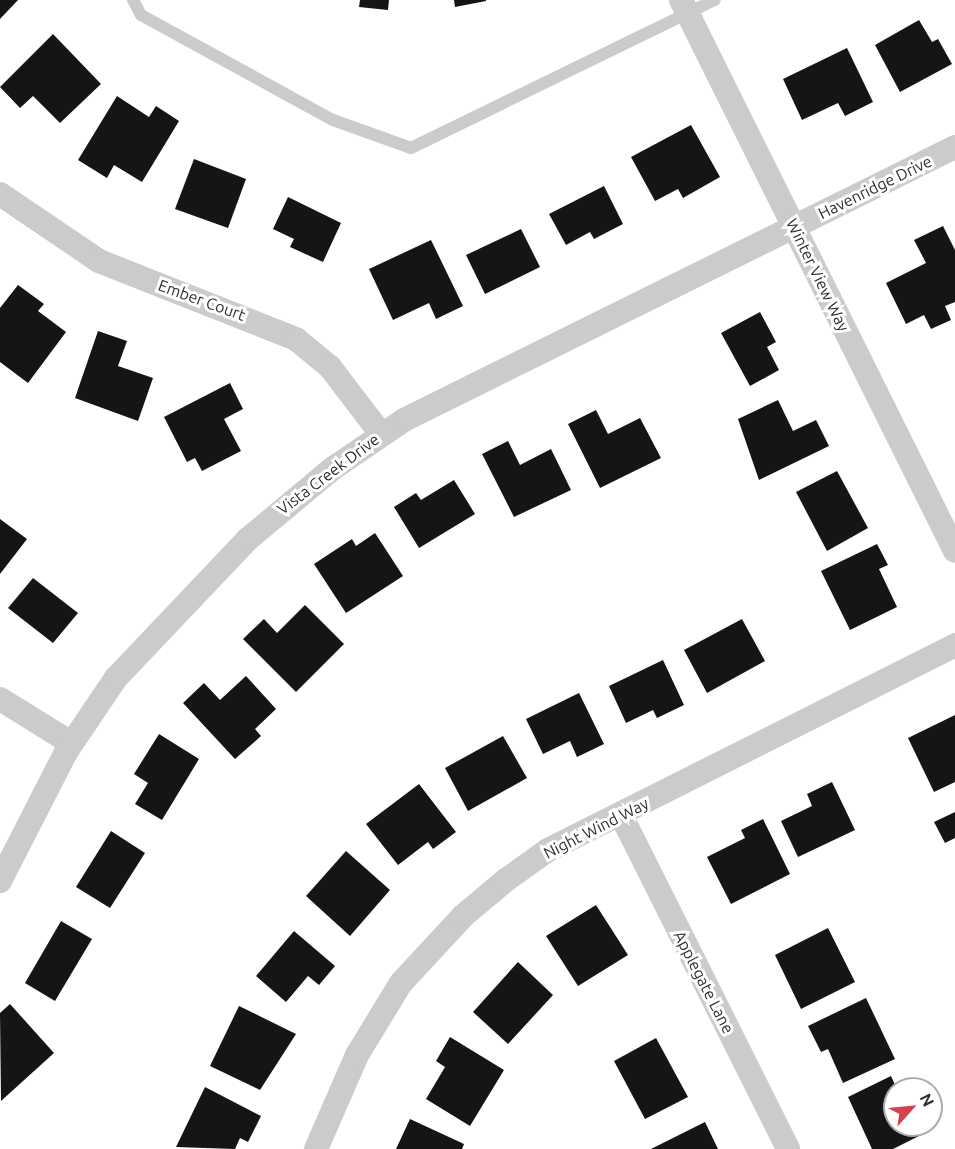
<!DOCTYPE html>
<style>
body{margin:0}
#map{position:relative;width:955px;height:1149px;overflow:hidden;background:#fff;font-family:Ubuntu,sans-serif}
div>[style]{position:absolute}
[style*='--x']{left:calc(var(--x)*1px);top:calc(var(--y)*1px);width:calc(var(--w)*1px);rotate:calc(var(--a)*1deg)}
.building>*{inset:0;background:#151515}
.service>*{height:12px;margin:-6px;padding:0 6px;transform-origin:6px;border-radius:6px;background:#cbcbcb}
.minor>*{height:24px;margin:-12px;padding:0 12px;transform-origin:12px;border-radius:12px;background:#cbcbcb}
span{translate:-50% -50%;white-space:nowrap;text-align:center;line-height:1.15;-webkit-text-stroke:6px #fff;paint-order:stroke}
.street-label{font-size:16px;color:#2e2e2e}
.north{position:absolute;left:883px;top:1077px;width:60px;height:60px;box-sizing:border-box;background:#fff;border:2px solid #ababab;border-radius:50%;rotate:63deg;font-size:16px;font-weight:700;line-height:24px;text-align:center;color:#2e2e2e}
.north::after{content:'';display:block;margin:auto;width:21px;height:27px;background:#d44151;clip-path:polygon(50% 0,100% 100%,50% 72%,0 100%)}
</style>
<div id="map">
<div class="building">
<i style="clip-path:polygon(0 0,18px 0,0 19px)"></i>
<i style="clip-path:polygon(360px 0,389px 0,388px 10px,359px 7px)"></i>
<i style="clip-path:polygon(454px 0,486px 0,486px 1px,455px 7px)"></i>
<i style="clip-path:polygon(919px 20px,932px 42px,938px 39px,952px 64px,900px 92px,875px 45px)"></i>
<i style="clip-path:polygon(53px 34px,101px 84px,60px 123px,33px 96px,20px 108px,0 87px)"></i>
<i style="clip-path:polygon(847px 48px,873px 102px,845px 116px,838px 103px,802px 120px,783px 79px)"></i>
<i style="clip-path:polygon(117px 96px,149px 117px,156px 106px,179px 121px,142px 182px,114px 165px,107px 178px,78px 160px)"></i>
<i style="clip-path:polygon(691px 125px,720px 177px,683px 198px,678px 189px,655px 201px,631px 157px)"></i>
<i style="clip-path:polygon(194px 159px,246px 179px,228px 228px,175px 209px)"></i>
<i style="clip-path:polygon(604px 186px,623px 224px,594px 239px,590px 232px,566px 245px,549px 214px)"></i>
<i style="clip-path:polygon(288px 197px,341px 223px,323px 262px,290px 247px,294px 239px,273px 229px)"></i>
<i style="clip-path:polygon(943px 226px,955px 250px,955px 302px,945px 306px,951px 320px,931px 329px,924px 315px,906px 324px,886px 283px,926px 263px,914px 240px)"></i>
<i style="clip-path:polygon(521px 229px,540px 267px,485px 294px,466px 255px)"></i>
<i style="clip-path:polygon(431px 240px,463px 306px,436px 319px,429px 303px,393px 320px,369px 269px)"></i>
<i style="clip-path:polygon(18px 285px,44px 304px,38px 311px,66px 332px,28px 383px,0 362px,0 308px)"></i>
<i style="clip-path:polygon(760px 312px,776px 342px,767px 347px,779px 370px,750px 386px,721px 333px)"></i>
<i style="clip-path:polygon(98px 331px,127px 341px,118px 366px,153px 378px,138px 421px,75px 398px)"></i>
<i style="clip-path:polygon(230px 383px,243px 409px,224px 419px,241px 451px,202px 471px,195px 458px,187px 462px,164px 417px)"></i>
<i style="clip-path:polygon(778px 400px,793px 431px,816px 420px,829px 446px,759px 480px,738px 419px)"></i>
<i style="clip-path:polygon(596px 410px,608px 434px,640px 418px,661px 458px,600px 488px,568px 424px)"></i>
<i style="clip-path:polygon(508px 441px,520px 465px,551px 449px,571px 490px,514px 517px,482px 454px)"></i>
<i style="clip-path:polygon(837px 471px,868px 528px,827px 551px,796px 492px)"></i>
<i style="clip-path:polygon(454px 480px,475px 514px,419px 548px,394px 507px,416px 493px,421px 500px)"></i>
<i style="clip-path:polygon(0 519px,27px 539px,0 574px)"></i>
<i style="clip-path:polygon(375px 533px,403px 576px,346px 613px,314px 564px,352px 539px,356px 546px)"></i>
<i style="clip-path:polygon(877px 544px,888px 565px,879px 569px,897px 607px,850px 630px,821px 571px)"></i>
<i style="clip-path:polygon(33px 578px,78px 613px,53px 643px,8px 608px)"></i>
<i style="clip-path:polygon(305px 605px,344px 644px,296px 692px,243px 639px,264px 619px,277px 633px)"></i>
<i style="clip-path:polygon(742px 619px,765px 661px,707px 693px,684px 650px)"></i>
<i style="clip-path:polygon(663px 660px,684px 705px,657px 718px,653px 710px,626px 723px,609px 686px)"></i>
<i style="clip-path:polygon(246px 676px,276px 709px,255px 729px,261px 736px,235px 759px,183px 703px,204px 683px,220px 700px)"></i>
<i style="clip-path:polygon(579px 693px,604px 744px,577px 757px,570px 741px,543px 754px,526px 719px)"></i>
<i style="clip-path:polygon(955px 715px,955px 782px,934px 792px,908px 738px)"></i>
<i style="clip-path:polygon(159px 734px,199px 759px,162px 820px,135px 804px,148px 783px,134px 774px)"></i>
<i style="clip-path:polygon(503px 736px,527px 778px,468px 811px,445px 768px)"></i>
<i style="clip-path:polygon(832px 782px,855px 830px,798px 857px,781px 821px,812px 806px,807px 794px)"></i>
<i style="clip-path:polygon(419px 784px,456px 832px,433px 849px,428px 842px,398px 865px,366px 824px)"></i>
<i style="clip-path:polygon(955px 812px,955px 838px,945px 843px,934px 822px)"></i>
<i style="clip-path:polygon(763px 819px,790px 874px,731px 904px,707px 857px,745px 838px,741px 830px)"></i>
<i style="clip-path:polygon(111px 831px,145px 853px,110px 908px,76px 887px)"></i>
<i style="clip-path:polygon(346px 851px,390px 890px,350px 936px,306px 896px)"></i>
<i style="clip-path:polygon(596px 905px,628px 955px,578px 986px,546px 936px)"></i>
<i style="clip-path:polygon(61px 921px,92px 939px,55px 1001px,25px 983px)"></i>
<i style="clip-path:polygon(828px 928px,855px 982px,801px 1009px,775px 955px)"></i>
<i style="clip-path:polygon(294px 931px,335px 966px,319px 985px,308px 976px,286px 1002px,256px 976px)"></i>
<i style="clip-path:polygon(518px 962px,553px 995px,508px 1044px,473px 1012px)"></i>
<i style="clip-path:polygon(866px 998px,895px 1059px,843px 1083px,828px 1049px,821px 1052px,808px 1026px)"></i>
<i style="clip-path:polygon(10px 1004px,54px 1053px,1px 1101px,0 1013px)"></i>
<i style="clip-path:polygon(239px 1006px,296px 1034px,260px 1090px,210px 1066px)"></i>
<i style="clip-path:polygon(450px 1037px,504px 1070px,470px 1126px,426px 1099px,445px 1067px,436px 1061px)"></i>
<i style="clip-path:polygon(656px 1038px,688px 1097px,645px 1119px,614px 1061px)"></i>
<i style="clip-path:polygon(891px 1076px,897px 1089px,895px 1125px,914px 1125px,919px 1136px,893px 1149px,872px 1149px,848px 1097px)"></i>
<i style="clip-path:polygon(205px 1087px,261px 1116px,248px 1142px,240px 1138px,235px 1149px,176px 1147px)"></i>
<i style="clip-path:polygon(410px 1119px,464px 1144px,462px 1149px,396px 1149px)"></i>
<i style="clip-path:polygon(705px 1122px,718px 1149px,651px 1149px)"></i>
</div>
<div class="service">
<i style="--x:133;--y:0;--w:17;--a:62"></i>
<i style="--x:141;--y:15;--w:219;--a:28.7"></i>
<i style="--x:333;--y:120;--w:83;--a:19.7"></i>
<i style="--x:411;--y:148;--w:338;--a:-26"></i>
</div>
<div class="minor">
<i style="--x:681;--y:0;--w:615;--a:63.56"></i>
<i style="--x:0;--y:194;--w:120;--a:34.1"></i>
<i style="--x:99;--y:261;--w:212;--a:21.6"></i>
<i style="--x:296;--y:339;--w:44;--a:39.5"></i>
<i style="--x:330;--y:367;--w:84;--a:52.7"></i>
<i style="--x:0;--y:699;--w:84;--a:31.8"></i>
<i style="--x:621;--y:815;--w:373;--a:63.4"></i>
<i style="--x:0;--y:881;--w:145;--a:-62.9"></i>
<i style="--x:66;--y:752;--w:89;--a:-56"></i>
<i style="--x:116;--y:678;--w:192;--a:-46.5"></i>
<i style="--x:248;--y:539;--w:109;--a:-39.8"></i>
<i style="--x:332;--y:469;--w:87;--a:-34.2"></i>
<i style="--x:404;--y:420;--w:615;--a:-26.36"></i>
<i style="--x:316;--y:1149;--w:103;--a:-66.4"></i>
<i style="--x:357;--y:1055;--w:84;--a:-58.6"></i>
<i style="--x:401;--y:983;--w:91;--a:-47.2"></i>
<i style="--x:463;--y:916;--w:56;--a:-39.9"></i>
<i style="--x:506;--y:880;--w:52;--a:-35.5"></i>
<i style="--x:548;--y:850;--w:456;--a:-26.7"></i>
</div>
<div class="street-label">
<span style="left:875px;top:187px;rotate:-26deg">Havenridge Drive</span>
<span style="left:818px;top:275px;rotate:64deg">Winter View Way</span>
<span style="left:202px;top:300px;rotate:20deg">Ember Court</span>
<span style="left:328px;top:474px;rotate:-37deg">Vista Creek Drive</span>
<span style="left:596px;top:828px;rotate:-27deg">Night Wind Way</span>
<span style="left:704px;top:982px;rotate:63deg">Applegate Lane</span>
</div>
<div class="north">N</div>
</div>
